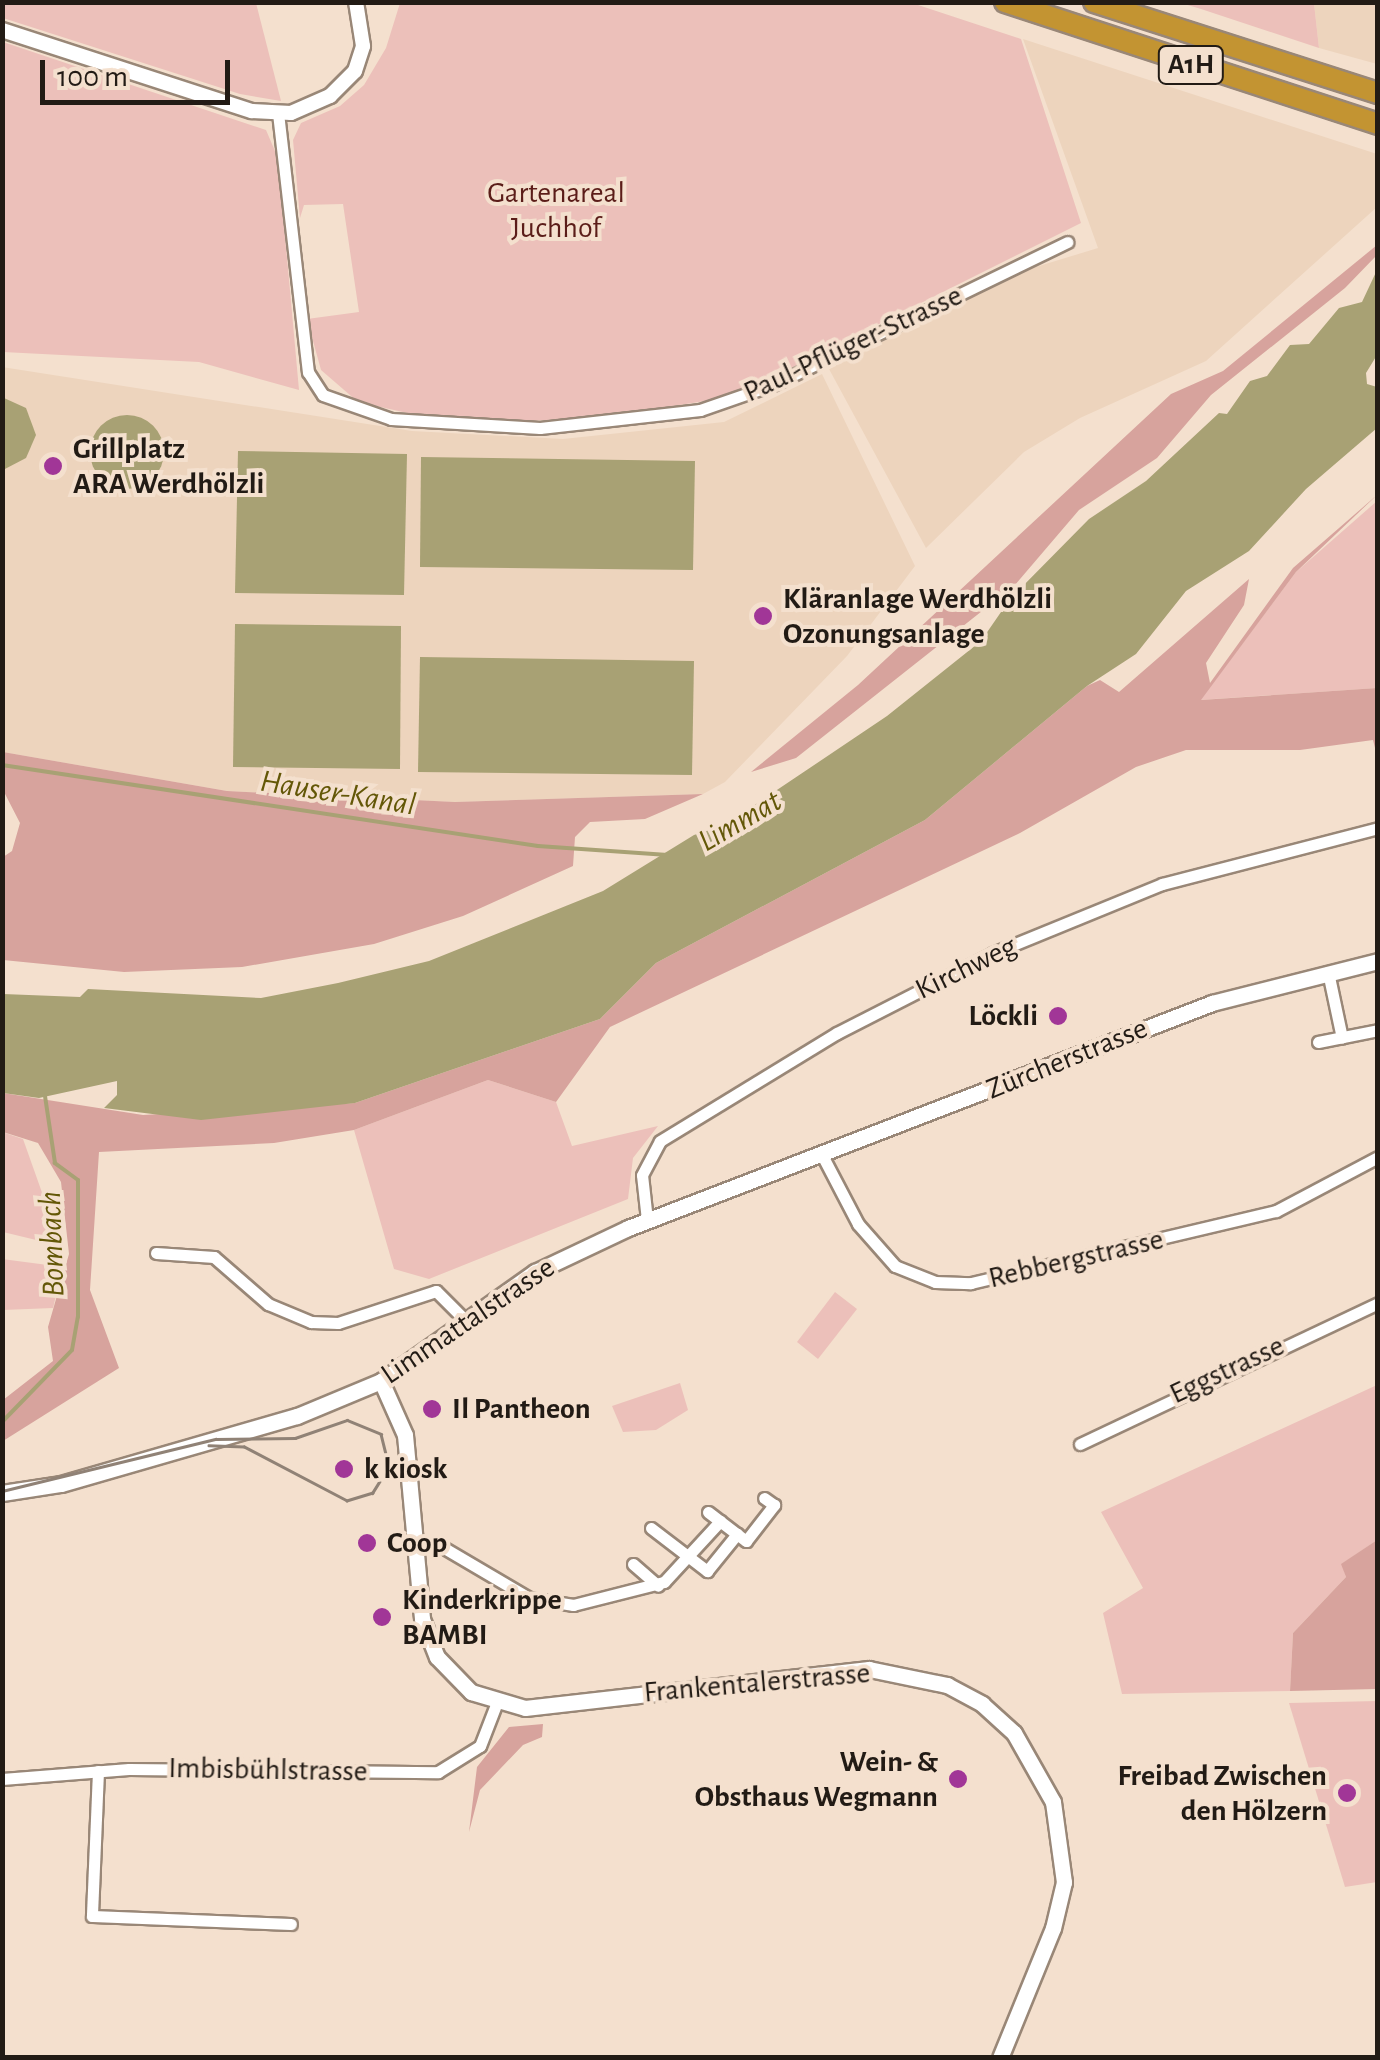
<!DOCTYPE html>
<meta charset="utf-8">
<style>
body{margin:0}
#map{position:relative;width:1380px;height:2060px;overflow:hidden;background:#f4e0ce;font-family:"Alegreya Sans",sans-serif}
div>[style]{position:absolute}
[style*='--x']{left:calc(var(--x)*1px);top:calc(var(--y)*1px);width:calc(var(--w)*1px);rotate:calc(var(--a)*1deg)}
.built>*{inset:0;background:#edd4bd}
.green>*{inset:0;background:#ecc0ba}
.forest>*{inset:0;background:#d7a39d}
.water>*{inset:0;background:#a8a174}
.round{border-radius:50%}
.stream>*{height:4px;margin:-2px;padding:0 2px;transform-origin:2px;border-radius:2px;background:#a8a174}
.roads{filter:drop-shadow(2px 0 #998777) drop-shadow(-2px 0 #998777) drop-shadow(0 2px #998777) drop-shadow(0 -2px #998777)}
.minor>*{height:11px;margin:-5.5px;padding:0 5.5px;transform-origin:5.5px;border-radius:5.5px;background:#fff}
.tertiary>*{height:14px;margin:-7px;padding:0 7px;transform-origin:7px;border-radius:7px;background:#fff}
.secondary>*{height:15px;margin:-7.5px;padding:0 7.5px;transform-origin:7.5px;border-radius:7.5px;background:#fff}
.motorway>*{height:20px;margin:-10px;padding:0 10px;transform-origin:10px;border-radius:10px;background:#c39432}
.tram>*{height:2.5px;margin:-1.25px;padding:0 1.25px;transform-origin:1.25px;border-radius:1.25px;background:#908276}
.dots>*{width:28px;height:28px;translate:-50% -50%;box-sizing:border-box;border:5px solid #f4e0ce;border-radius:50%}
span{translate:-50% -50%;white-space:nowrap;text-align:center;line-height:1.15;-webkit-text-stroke:8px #f4e0ce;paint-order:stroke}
.shield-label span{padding:2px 8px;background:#f4e0ce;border:2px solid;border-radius:8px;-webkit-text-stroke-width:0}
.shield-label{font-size:28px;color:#221b15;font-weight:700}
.park-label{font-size:30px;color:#5b1d19}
.street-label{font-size:30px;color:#221b15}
.poi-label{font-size:30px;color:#221b15;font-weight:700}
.left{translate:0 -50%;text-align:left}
.right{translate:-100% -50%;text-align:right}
.water-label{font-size:32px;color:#635707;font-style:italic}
.frame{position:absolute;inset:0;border:5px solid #221b15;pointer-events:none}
.scale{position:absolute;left:40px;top:60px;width:190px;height:45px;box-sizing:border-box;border:5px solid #221b15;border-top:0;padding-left:12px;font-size:30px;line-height:35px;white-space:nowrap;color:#221b15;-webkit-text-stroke:8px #f4e0ce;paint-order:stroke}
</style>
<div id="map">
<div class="built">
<i style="clip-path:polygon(1314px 3px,1377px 3px,1377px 64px,1319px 48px)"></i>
<i style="clip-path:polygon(1023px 39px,1377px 154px,1377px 207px,1206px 361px,1080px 418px,1024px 452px,926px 548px,829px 369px,1013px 274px,1098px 248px)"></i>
<i style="clip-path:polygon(2px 367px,412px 431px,563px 439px,724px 422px,822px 374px,915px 566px,847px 656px,725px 782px,703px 794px,455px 802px,227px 791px,3px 752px)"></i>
</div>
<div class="green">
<i style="clip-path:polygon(3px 2px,256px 3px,281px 101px,240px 94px,3px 18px)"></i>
<i style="clip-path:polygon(400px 3px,912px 3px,1021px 39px,1081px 223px,779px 374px,711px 400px,598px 418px,522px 421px,421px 416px,358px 402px,321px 370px,307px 319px,359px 312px,343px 204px,304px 205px,300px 218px,293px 140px,301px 123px,340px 106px,364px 85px,386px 48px)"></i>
<i style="clip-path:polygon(1181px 3px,1314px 3px,1319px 48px,1201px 9px)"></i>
<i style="clip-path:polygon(3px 42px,266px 130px,278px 158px,299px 390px,199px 362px,3px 352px)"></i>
<i style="clip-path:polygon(1377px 501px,1377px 688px,1200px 700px,1296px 572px)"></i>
<i style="clip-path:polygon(488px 1080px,556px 1102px,572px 1146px,658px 1126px,633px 1158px,628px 1199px,429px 1279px,394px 1269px,354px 1130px)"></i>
<i style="clip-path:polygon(2px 1132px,23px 1139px,61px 1246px,3px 1232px)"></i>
<i style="clip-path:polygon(2px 1259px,63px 1267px,53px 1308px,3px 1310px)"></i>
<i style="clip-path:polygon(835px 1292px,857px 1309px,818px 1359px,797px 1342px)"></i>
<i style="clip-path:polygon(680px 1383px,688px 1410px,656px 1430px,623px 1432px,612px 1406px)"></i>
<i style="clip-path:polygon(1377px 1385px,1377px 1540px,1342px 1564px,1346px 1577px,1293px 1633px,1290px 1691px,1122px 1694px,1103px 1613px,1143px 1588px,1101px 1512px)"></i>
<i style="clip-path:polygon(1377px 1701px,1377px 1882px,1345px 1887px,1289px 1703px)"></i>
</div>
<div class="forest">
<i style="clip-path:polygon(1377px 245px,1377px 255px,1345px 288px,1211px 395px,1157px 458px,1079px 510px,1015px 585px,796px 758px,751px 772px,858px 685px,1171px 394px,1223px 371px)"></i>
<i style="clip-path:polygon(1377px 495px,1296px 572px,1201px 700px,1377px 688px,1377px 756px,1373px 740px,1300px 750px,1186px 750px,1136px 767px,1020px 833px,610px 1027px,556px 1102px,488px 1080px,354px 1130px,274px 1143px,99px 1152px,90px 1290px,119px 1368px,3px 1441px,3px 1400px,53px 1361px,48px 1327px,69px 1254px,61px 1182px,38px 1143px,3px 1132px,3px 1093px,143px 1115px,355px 1103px,600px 1019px,656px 963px,925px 820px,1087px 686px,1100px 680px,1119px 692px,1249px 579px,1244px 605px,1206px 663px,1210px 683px,1293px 568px)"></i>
<i style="clip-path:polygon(3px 752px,227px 791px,455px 802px,703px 794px,645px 819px,590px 822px,575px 837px,573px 866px,463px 916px,374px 944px,242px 967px,124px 972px,3px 960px,3px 857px,12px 851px,20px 823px,3px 790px)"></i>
<i style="clip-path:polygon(1377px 1540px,1377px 1689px,1290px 1691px,1293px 1633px,1346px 1577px,1341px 1564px)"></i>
<i style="clip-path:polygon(543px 1724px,542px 1737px,523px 1745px,480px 1790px,469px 1832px,477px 1767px,509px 1727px)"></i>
</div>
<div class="water">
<i style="clip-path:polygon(1377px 270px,1377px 355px,1366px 373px,1367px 384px,1377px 387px,1377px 428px,1306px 489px,1249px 551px,1186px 591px,1136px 654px,1087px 686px,925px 820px,656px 963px,600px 1019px,355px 1103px,201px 1120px,104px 1108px,117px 1095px,117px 1081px,39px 1098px,3px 1093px,3px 994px,80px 997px,88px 989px,261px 998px,338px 983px,429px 961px,603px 891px,694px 835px,725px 825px,887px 716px,981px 641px,1010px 599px,1089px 519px,1146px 481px,1219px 413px,1227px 414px,1250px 381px,1267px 376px,1290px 345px,1309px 344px,1339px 308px,1362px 302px)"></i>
<i style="clip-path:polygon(4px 398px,26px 408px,36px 435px,26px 458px,3px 470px)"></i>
<i class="round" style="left:90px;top:415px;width:74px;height:74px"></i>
<i style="clip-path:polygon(238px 451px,407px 454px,404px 595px,235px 593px)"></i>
<i style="clip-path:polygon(421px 457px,695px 461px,693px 570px,420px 567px)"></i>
<i style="clip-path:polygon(235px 624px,401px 626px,400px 769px,233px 767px)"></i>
<i style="clip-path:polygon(420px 657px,694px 661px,692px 775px,418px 772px)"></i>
</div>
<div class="stream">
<i style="--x:2;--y:765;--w:542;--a:8.59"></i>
<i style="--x:538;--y:846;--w:130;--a:4"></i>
<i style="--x:2;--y:1422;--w:100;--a:-45.8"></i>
<i style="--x:72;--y:1350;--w:34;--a:-80"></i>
<i style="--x:78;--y:1317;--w:137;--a:-90"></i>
<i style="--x:78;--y:1180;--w:29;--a:-144"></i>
<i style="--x:55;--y:1163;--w:68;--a:-98.5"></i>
</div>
<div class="roads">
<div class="minor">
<i style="--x:278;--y:113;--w:261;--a:83.4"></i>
<i style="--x:308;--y:372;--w:27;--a:57"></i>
<i style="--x:323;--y:395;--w:72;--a:19.4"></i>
<i style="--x:391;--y:419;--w:149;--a:3.5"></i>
<i style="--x:540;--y:428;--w:161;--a:-6.4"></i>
<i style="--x:700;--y:410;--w:79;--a:-19.1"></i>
<i style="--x:775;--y:384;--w:325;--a:-25.9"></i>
<i style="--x:1328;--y:972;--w:67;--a:78"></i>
<i style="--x:1318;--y:1042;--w:61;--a:-11.3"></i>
<i style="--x:822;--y:1155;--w:78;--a:62.4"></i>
<i style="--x:858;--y:1224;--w:56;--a:48.6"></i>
<i style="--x:895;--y:1266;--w:43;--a:21.8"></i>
<i style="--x:935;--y:1282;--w:36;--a:2"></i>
<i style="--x:971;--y:1283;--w:313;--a:-13.3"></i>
<i style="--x:1276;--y:1211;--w:115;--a:-27.9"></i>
<i style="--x:647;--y:1220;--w:45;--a:-96.3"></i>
<i style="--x:642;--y:1175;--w:38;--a:-62"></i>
<i style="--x:660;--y:1141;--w:207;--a:-31.4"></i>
<i style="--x:837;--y:1033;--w:175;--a:-27.1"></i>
<i style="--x:993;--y:953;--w:183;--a:-22.2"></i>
<i style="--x:1162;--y:884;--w:223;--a:-14.5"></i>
<i style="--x:156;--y:1253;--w:58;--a:3.9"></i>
<i style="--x:214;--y:1257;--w:72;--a:41"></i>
<i style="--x:268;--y:1304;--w:47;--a:22.7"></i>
<i style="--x:311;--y:1322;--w:27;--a:2"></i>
<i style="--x:338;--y:1323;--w:103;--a:-18.1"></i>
<i style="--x:436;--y:1291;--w:41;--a:45"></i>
<i style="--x:1080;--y:1444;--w:330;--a:-25.3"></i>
<i style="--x:708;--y:1512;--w:48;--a:37.3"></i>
<i style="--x:746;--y:1541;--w:46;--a:-52.1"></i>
<i style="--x:774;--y:1505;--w:12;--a:-145"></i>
<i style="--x:651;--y:1528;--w:71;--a:37.5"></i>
<i style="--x:707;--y:1571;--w:48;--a:-51"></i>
<i style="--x:417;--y:1545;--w:22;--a:0"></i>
<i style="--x:439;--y:1545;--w:104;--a:30.5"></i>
<i style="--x:529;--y:1598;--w:45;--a:9"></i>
<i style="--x:573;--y:1605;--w:94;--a:-14.2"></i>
<i style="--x:664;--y:1582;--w:83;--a:-47.4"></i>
<i style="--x:633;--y:1564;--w:33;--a:41"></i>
<i style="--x:98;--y:1771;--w:145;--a:92.4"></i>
<i style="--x:92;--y:1916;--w:199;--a:2.3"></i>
<i style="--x:2;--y:1779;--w:127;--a:-4.5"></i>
<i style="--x:129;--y:1769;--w:309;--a:0.6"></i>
<i style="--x:438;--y:1772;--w:49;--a:-31.8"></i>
<i style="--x:480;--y:1746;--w:47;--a:-68.9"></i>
</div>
<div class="tertiary">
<i style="--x:2;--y:30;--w:263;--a:18"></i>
<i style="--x:252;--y:111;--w:39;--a:3"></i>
<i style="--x:291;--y:113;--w:43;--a:-23.6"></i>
<i style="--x:330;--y:96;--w:35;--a:-45"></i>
<i style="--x:355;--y:71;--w:26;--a:-72"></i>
<i style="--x:363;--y:46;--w:45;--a:-99"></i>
</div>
<div class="secondary">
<i style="--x:381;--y:1381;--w:59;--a:66"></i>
<i style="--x:405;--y:1435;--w:185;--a:84.7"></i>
<i style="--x:422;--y:1619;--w:41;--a:68.5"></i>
<i style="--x:437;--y:1657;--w:49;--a:45.8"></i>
<i style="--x:471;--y:1692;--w:56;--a:16.5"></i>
<i style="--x:525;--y:1708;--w:346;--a:-6.5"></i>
<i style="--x:869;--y:1669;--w:80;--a:11.6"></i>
<i style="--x:947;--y:1685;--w:40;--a:28"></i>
<i style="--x:982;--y:1704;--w:43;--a:42.2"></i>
<i style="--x:1014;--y:1733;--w:79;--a:60.5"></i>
<i style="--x:1053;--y:1802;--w:81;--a:82.2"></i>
<i style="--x:1064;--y:1882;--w:47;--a:103.4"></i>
<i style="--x:1053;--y:1928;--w:140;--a:112.2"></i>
<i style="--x:2;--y:1493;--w:60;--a:-8.7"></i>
<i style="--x:61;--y:1484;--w:246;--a:-16.1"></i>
<i style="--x:297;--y:1416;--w:91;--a:-22.6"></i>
<i style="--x:381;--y:1381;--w:189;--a:-35.3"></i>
<i style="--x:535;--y:1272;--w:103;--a:-25.3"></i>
<i style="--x:628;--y:1228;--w:626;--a:-21.07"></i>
<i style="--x:1212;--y:1003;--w:171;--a:-14.2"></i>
</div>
<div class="motorway">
<i style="--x:1005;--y:2;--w:392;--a:18.1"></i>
<i style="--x:1094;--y:2;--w:298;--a:17.8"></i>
</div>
</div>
<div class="tram">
<i style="--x:2;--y:1491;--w:220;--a:-13.7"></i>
<i style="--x:216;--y:1439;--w:79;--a:-0.7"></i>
<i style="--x:295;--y:1438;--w:55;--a:-19.1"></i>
<i style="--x:347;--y:1420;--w:37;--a:22"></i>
<i style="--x:381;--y:1434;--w:34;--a:76"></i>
<i style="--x:389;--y:1467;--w:31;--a:122"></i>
<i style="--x:373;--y:1493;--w:27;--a:163"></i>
<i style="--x:347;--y:1501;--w:116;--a:-152.3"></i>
<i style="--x:244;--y:1447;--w:35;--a:-178"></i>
</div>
<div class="dots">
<i style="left:53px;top:466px;background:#a13697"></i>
<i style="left:763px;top:616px;background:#a13697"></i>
<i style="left:1058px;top:1016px;background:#a13697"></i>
<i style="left:432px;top:1409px;background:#a13697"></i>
<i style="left:344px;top:1469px;background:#a13697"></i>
<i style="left:367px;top:1543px;background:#a13697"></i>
<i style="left:382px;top:1617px;background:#a13697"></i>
<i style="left:958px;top:1779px;background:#a13697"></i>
<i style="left:1347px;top:1793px;background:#a13697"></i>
</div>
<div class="shield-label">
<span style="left:1191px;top:65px">A1H</span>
</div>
<div class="park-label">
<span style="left:556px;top:210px">Gartenareal<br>Juchhof</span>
</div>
<div class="street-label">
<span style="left:853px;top:344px;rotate:-25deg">Paul-Pflüger-Strasse</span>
<span style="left:966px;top:968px;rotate:-26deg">Kirchweg</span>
<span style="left:1067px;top:1059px;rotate:-22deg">Zürcherstrasse</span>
<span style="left:1076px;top:1259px;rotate:-13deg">Rebbergstrasse</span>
<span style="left:468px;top:1321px;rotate:-34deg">Limmattalstrasse</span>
<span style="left:1227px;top:1370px;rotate:-25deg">Eggstrasse</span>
<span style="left:757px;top:1683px;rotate:-5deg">Frankentalerstrasse</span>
<span style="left:268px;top:1770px;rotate:1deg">Imbisbühlstrasse</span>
</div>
<div class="poi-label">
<span class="left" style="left:73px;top:466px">Grillplatz<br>ARA Werdhölzli</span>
<span class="left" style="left:783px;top:616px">Kläranlage Werdhölzli<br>Ozonungsanlage</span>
<span class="right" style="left:1038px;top:1016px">Löckli</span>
<span class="left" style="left:452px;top:1409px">Il Pantheon</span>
<span class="left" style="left:364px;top:1469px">k kiosk</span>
<span class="left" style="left:387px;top:1543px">Coop</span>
<span class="left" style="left:402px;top:1617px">Kinderkrippe<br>BAMBI</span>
<span class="right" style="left:938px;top:1779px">Wein- &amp;<br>Obsthaus Wegmann</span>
<span class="right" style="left:1327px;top:1793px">Freibad Zwischen<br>den Hölzern</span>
</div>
<div class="water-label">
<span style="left:338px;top:793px;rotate:9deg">Hauser-Kanal</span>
<span style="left:740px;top:821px;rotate:-30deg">Limmat</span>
<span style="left:52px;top:1244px;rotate:-92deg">Bombach</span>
</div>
<div class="frame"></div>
<div class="scale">100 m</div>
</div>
